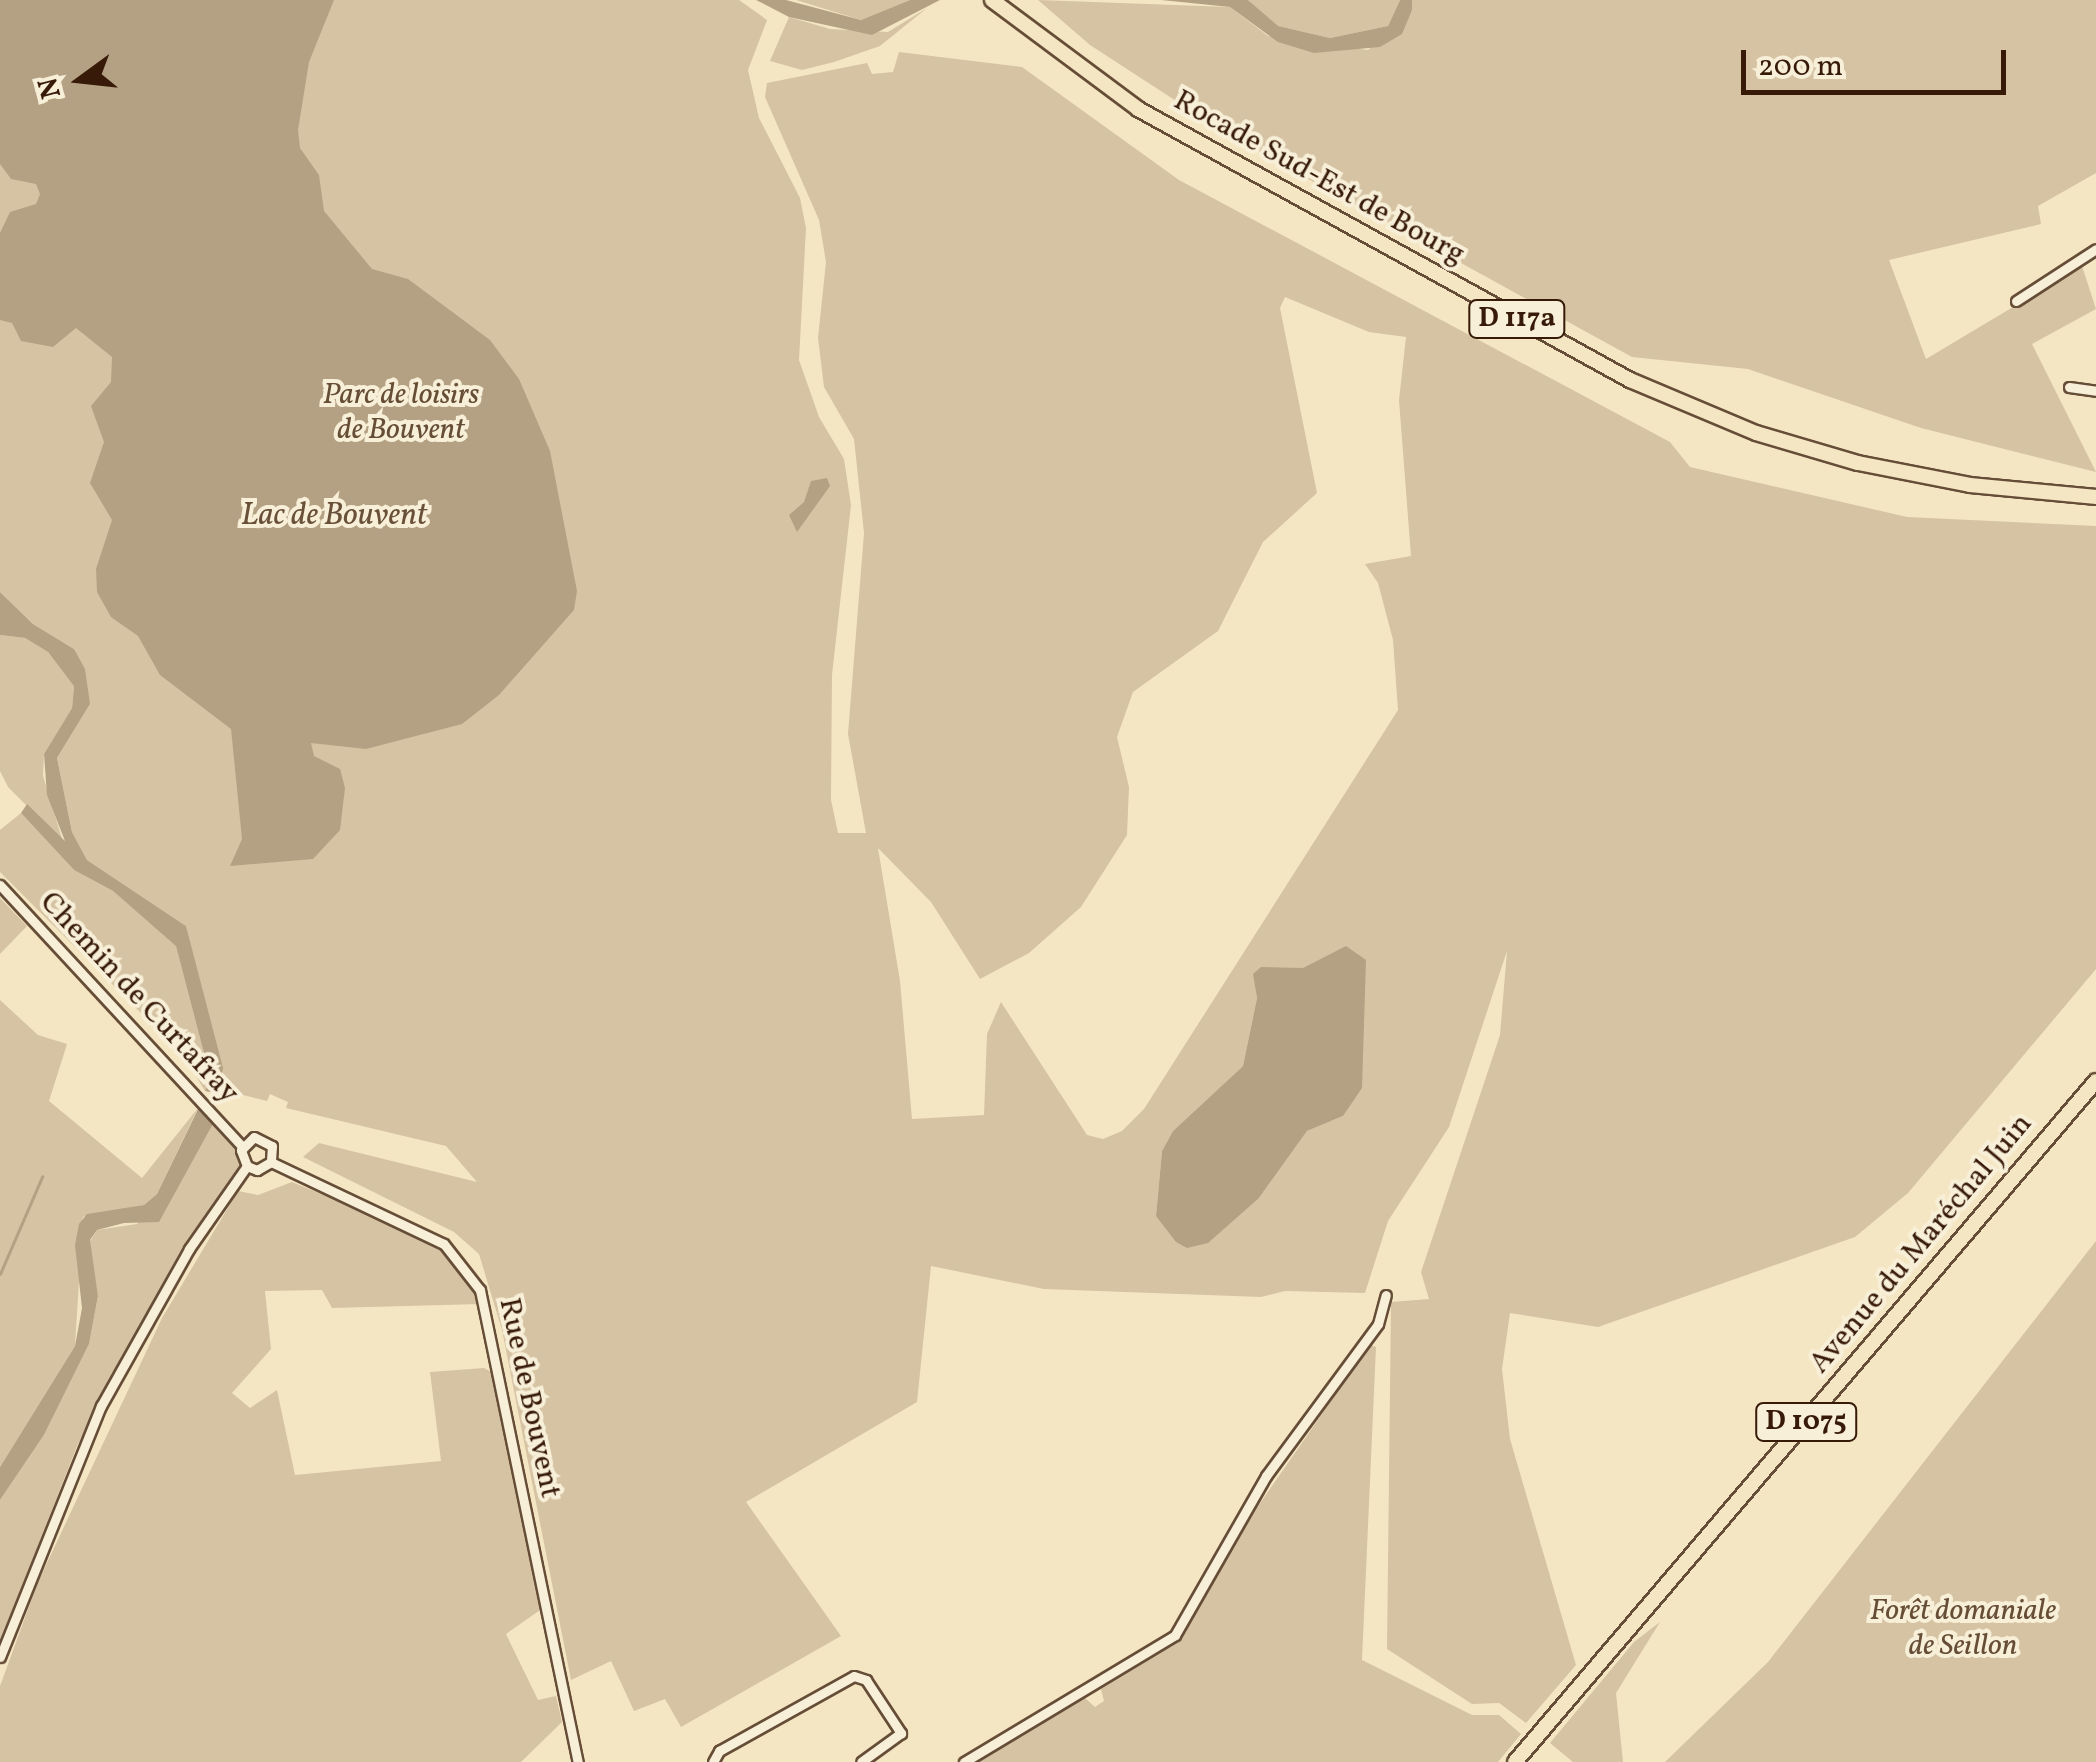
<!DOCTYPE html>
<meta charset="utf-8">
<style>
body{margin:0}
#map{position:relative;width:2096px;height:1762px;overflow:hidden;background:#f5e6c3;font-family:Vollkorn,serif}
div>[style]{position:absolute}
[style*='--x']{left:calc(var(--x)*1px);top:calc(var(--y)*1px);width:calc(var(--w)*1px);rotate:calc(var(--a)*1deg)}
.green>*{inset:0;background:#d5c3a3}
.water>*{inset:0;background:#b4a183}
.stream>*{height:2.5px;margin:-1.25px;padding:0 1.25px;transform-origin:1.25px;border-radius:1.25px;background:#b4a183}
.roads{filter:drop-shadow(2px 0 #664d37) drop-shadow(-2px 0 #664d37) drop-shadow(0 2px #664d37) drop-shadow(0 -2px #664d37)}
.street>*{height:9px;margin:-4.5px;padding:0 4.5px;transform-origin:4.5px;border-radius:4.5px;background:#f8efd8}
.primary>*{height:14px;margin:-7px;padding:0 7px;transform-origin:7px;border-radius:7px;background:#f5e6c3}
span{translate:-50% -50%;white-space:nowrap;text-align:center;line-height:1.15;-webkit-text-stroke:8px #f8efd8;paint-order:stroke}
.shield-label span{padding:2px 8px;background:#f8efd8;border:2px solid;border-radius:8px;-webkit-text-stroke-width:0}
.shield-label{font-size:28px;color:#371a08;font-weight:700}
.street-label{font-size:30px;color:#371a08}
.park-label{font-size:30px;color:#664d36;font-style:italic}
.water-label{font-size:32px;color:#695039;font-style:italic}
.north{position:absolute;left:30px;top:30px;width:100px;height:100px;-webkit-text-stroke:8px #f8efd8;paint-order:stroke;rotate:255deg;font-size:28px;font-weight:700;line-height:40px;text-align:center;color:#371a08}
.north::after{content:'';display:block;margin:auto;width:35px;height:45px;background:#371a08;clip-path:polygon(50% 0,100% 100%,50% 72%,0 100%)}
.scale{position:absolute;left:1741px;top:50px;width:265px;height:45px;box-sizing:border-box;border:5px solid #371a08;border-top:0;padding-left:12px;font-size:30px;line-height:35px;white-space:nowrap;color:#371a08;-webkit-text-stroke:8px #f8efd8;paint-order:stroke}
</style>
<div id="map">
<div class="green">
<i style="clip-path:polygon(evenodd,0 0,739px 0,767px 20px,748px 70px,759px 118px,800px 198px,806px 228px,799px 360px,819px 417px,844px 459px,851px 505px,832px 675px,831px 800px,838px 833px,866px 833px,848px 734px,864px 533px,854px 439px,824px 387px,818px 338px,826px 262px,819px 220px,765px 97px,767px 83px,867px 63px,872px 74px,893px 72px,899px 52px,1022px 67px,1179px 180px,1670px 442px,1690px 467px,1907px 517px,2096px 526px,2096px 969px,1908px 1193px,1855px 1237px,1598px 1327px,1510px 1313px,1502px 1369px,1510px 1439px,1576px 1665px,1526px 1723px,1499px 1703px,1472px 1704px,1387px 1649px,1391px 1302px,1429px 1299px,1421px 1272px,1500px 1035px,1507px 951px,1449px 1127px,1388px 1221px,1365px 1293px,1285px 1291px,1261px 1297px,1044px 1289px,931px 1266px,917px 1402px,746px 1502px,841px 1636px,681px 1727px,665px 1699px,634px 1711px,611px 1661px,571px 1680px,502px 1330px,479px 1254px,454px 1232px,303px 1157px,319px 1143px,477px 1182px,446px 1146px,286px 1108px,288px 1102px,270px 1094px,267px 1101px,223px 1090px,186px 926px,87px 860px,72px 832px,57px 758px,90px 704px,74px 649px,33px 624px,0 592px,0 0,1285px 297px,1369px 332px,1406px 337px,1399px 400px,1411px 556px,1365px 564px,1378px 583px,1393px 640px,1398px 710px,1144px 1109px,1122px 1131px,1103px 1139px,1087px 1135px,1001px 1002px,987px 1034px,984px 1115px,912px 1119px,900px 981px,878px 848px,931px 902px,980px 979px,1029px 953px,1081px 907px,1127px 835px,1129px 787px,1117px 737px,1133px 692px,1218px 631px,1263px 542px,1317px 493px,1280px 308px,1285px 297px,0 0,1303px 968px,1343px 1116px,1307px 1131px,1259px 1198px,1156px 1216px,1162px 1151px,1173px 1131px,1243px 1066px,1257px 998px,1254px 974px,1303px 968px)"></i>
<i style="clip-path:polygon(796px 0,910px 0,861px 20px)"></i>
<i style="clip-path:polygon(1038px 0,1230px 7px,1268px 36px,1368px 50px,1412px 10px,1412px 0,2096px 0,2096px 173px,2038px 206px,2041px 224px,1889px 260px,1926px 359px,2082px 266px,2096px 309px,2032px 344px,2096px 472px,1921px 428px,1748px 369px,1632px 357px,1230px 136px,1090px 45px)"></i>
<i style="clip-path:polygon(1248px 0,1400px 0,1388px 26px,1330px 38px,1277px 26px)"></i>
<i style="clip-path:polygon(927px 8px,880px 46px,834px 62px,802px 70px,770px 61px,789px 17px,830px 29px,888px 32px)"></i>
<i style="clip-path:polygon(0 635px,25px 638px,48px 652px,74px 685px,72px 708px,44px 754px,43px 776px,63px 842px,8px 787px,0 771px)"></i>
<i style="clip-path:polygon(21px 813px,74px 870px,113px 891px,176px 945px,211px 1080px,205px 1091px,183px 1055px,0 872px,0 830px)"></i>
<i style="clip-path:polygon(0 898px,27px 926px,0 954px)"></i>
<i style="clip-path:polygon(0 1000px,38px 1035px,67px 1044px,49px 1101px,142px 1178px,198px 1108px,157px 1194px,144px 1205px,83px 1217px,75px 1346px,0 1467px)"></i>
<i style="clip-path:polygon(215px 1120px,238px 1148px,239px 1167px,183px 1246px,77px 1446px,0 1643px,0 1500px,44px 1435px,89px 1344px,98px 1296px,89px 1243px,97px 1230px,137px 1224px)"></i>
<i style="clip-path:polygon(292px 1182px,430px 1239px,477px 1290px,481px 1304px,332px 1308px,322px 1290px,265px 1291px,271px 1349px,232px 1393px,250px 1408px,277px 1390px,295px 1475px,441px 1461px,430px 1372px,484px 1368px,497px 1375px,543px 1608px,506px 1634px,538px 1700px,556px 1696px,562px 1722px,521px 1762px,0 1762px,0 1686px,38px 1582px,162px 1318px,238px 1191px,258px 1195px)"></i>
<i style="clip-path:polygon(2096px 1241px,2096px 1762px,1665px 1762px,1768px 1662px)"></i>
<i style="clip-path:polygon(1370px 1345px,1376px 1347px,1362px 1660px,1472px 1715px,1499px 1715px,1521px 1734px,1498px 1762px,976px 1762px,1085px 1698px,1095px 1707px,1104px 1701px,1101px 1689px,1177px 1643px,1258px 1506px)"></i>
<i style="clip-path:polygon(1660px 1622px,1616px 1693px,1623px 1762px,1573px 1762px,1550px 1743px,1634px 1642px)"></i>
</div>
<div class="water">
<i style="clip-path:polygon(0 0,334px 0,309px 62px,298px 130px,300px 148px,319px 175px,324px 211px,372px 269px,408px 279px,490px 340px,519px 379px,550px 451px,577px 591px,574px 610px,499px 695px,462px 724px,366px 749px,311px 743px,314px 756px,340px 769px,345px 788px,340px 830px,313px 859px,230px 866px,242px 839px,231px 729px,160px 675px,138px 636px,111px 617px,97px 592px,96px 569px,112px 520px,90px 483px,104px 442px,91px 406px,111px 382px,112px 357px,76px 328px,53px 347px,21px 341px,12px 323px,0 320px,0 233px,10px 212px,36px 204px,40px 194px,36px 184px,11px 179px,0 164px)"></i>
<i style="clip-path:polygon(756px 0,786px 0,861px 20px,910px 0,940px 0,872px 35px,789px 17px)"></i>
<i style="clip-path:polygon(1161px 0,1248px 0,1278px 26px,1330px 38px,1388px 26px,1400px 0,1412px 0,1412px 10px,1402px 34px,1380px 47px,1314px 53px,1278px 42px,1230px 7px)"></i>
<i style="clip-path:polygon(827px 478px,830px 486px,797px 532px,789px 515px,804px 502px,811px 481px)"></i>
<i style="clip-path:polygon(0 592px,33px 624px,74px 649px,85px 669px,90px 704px,57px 758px,72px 832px,87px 860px,186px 926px,223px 1068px,219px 1094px,205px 1091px,211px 1080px,176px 946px,113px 891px,74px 870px,21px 813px,27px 804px,65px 841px,47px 795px,44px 754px,72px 708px,74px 686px,48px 652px,25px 638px,0 635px)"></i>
<i style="clip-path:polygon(1346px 946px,1366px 960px,1362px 1088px,1343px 1116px,1307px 1131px,1259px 1198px,1208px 1243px,1187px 1248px,1176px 1242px,1156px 1216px,1162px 1151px,1173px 1131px,1243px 1066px,1257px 998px,1253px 974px,1261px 967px,1303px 968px)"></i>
<i style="clip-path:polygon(200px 1105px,215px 1120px,159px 1222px,124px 1223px,97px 1230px,90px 1240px,98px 1296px,89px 1344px,44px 1435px,0 1500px,0 1467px,75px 1346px,82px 1308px,75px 1245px,79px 1224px,87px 1214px,144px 1205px,157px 1194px)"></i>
</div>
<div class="stream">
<i style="--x:0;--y:1274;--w:106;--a:-66.6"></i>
</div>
<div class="roads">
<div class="street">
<i style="--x:2016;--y:301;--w:95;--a:-33"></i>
<i style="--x:2069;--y:387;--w:27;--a:8"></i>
<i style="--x:0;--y:885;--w:356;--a:47.2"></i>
<i style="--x:271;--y:1162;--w:191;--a:25.4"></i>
<i style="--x:444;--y:1244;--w:58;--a:52"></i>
<i style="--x:480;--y:1290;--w:482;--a:78.3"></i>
<i style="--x:247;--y:1166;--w:17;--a:-111"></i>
<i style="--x:241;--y:1150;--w:18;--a:-45"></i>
<i style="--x:254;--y:1137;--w:20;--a:27"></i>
<i style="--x:272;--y:1146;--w:16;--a:94"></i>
<i style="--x:247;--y:1166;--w:11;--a:22"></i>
<i style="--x:257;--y:1170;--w:16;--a:-30"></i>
<i style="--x:0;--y:1657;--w:271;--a:-68.1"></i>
<i style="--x:101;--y:1406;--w:180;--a:-60.7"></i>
<i style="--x:189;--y:1249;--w:101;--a:-55.1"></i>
<i style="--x:713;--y:1762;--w:13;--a:-61"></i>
<i style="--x:719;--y:1751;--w:154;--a:-29.1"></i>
<i style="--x:854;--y:1676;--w:13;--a:18"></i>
<i style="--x:866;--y:1680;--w:64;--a:56.6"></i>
<i style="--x:901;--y:1733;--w:49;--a:144.1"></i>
<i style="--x:964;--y:1762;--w:246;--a:-31"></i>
<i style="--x:1175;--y:1635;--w:183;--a:-60.2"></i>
<i style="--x:1266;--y:1476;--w:189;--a:-53.6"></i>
<i style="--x:1378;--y:1324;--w:30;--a:-75"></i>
</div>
<div class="primary">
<i style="--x:992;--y:0;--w:182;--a:36.7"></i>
<i style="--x:1138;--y:109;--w:562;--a:28.85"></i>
<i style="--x:1630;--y:380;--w:137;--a:22.8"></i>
<i style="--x:1756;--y:433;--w:106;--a:16.4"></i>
<i style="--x:1858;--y:463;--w:114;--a:11.1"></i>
<i style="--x:1970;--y:485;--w:127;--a:5.4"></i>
<i style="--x:1515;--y:1762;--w:895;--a:-49.53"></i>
</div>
</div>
<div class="shield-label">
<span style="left:1517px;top:319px">D 117a</span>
<span style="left:1806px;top:1422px">D 1075</span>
</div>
<div class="street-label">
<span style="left:1319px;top:178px;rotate:29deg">Rocade Sud-Est de Bourg</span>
<span style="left:139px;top:998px;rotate:47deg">Chemin de Curtafray</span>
<span style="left:1921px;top:1244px;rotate:-50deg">Avenue du Maréchal Juin</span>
<span style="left:529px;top:1398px;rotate:78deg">Rue de Bouvent</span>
</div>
<div class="park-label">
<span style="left:401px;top:412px">Parc de loisirs<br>de Bouvent</span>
<span style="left:1963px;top:1628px">Forêt domaniale<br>de Seillon</span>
</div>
<div class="water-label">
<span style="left:334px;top:516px">Lac de Bouvent</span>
</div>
<div class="north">N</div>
<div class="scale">200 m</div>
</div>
